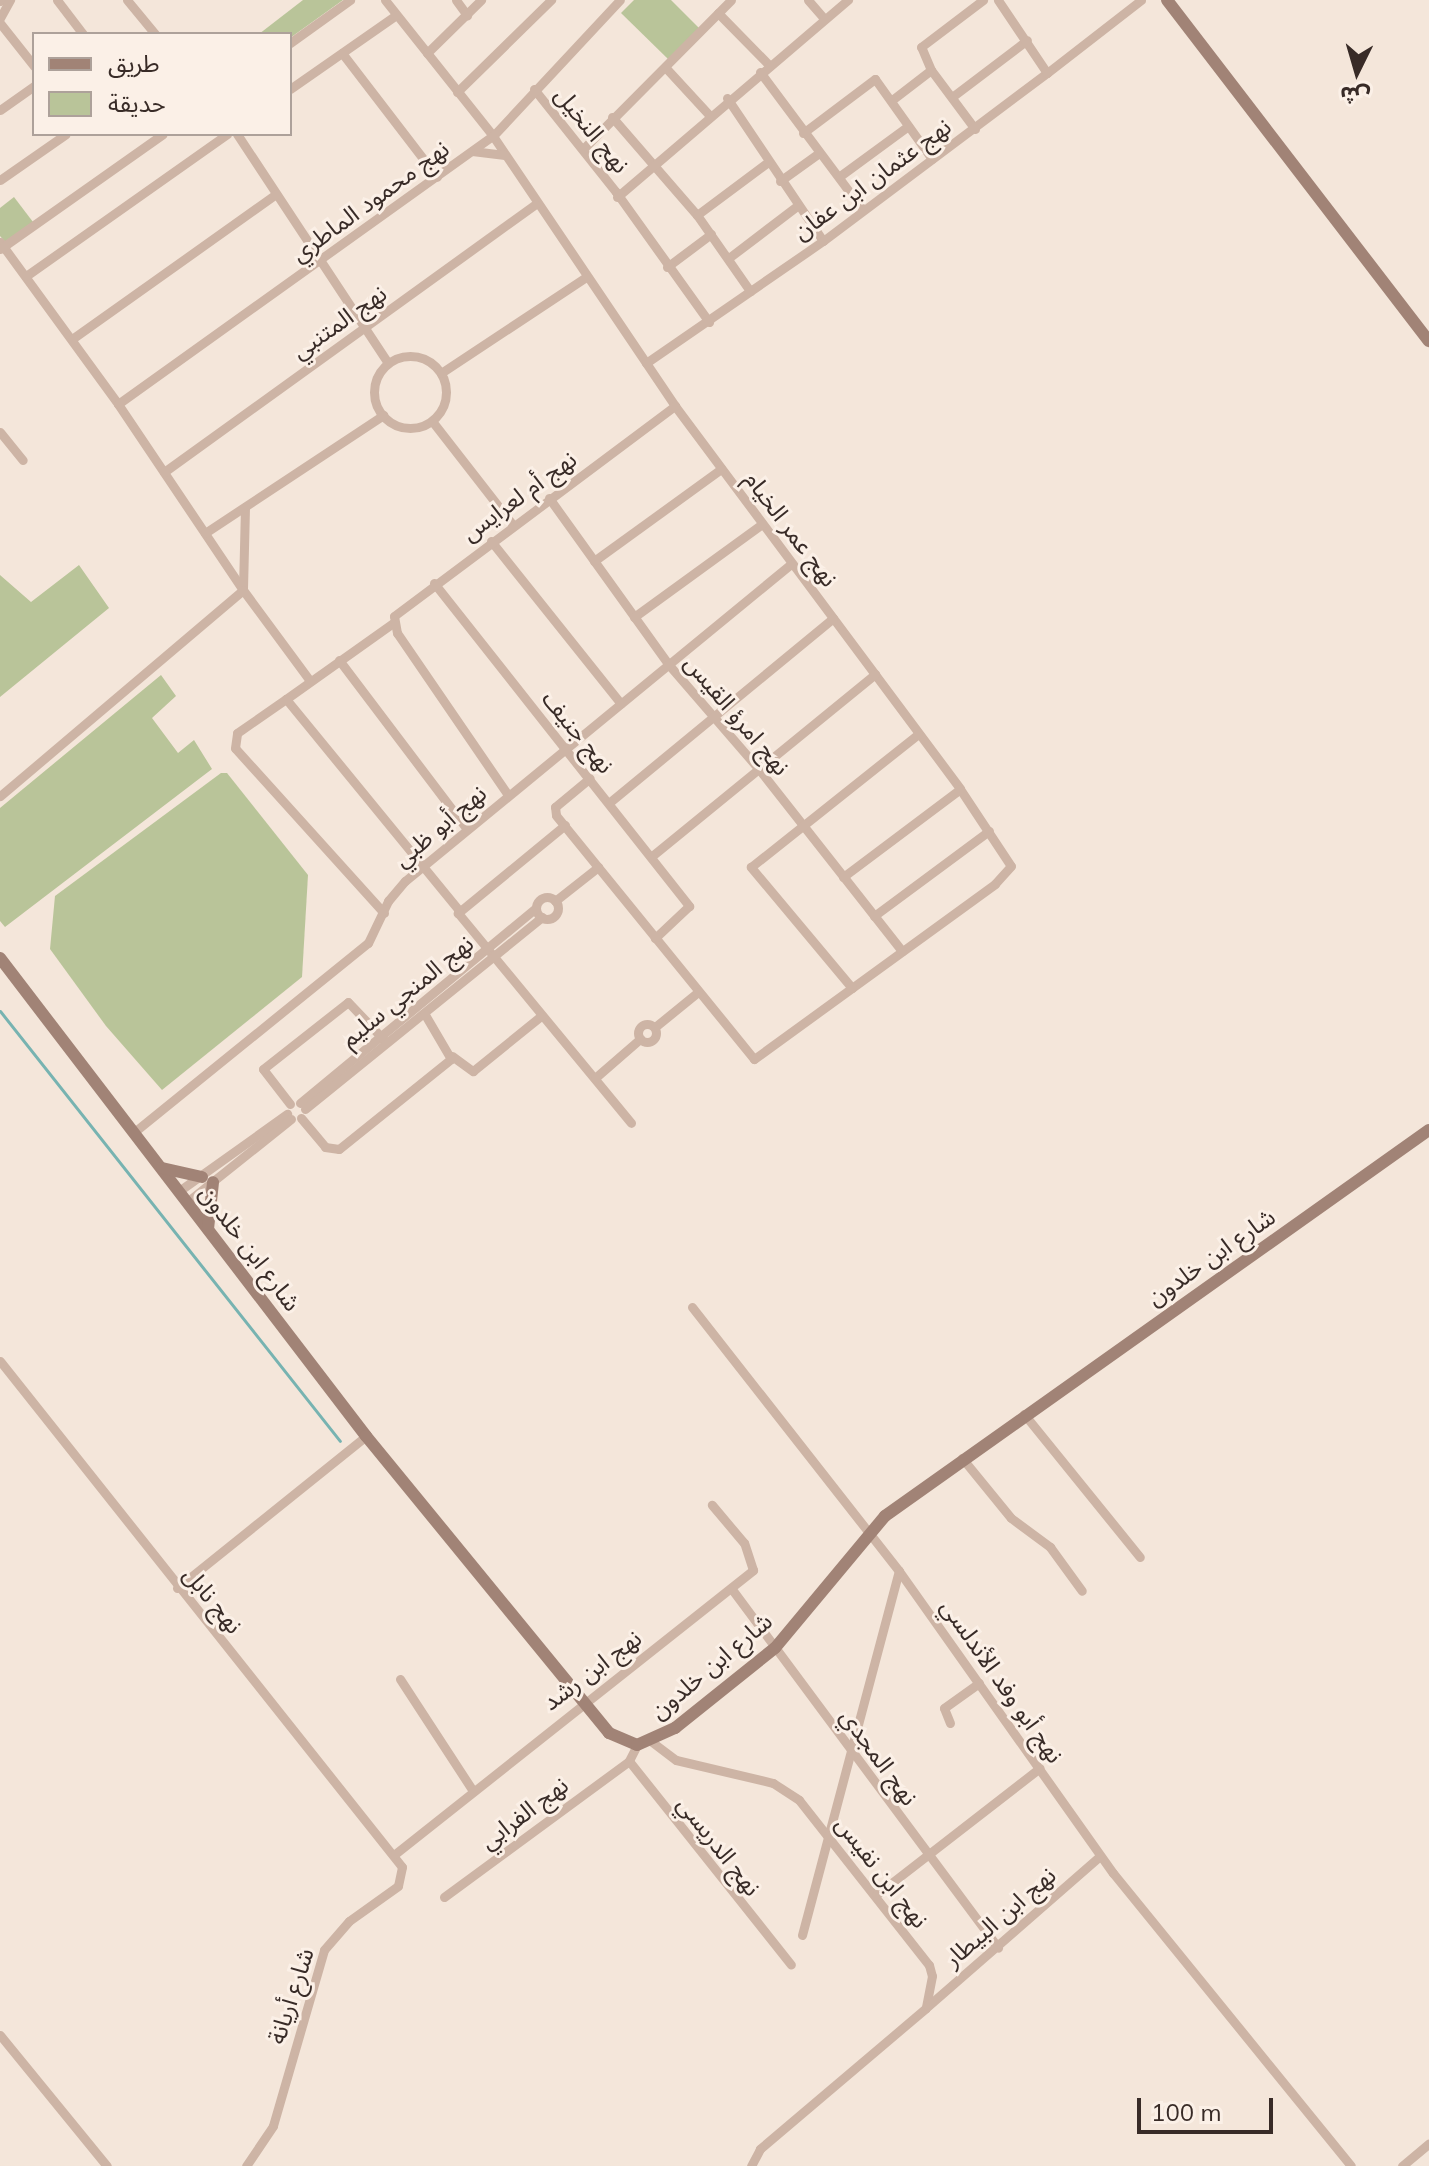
<!DOCTYPE html>
<meta charset="utf-8">
<style>
body{margin:0}
#map{position:relative;width:1429px;height:2166px;overflow:hidden;background:#f4e6da;font-family:Mulish,"Noto Sans Arabic",sans-serif}
div>[style]{position:absolute}
[style*='--x']{left:calc(var(--x)*1px);top:calc(var(--y)*1px);width:calc(var(--w)*1px);rotate:calc(var(--a)*1deg)}
.green>*{inset:0;background:#b9c499}
.stream>*{height:3px;margin:-1.5px;padding:0 1.5px;transform-origin:1.5px;border-radius:1.5px;background:#77b3b1}
.street>*{height:9px;margin:-4.5px;padding:0 4.5px;transform-origin:4.5px;border-radius:4.5px;background:#cdb4a5}
.street>.ring{margin:-4.5px;padding:0;box-sizing:content-box;background:none;border:9px solid #cdb4a5;border-radius:50%}
.secondary>*{height:12px;margin:-6px;padding:0 6px;transform-origin:6px;border-radius:6px;background:#a18376}
span{translate:-50% -50%;white-space:nowrap;text-align:center;line-height:1.15;-webkit-text-stroke:6px #fbf0e7;paint-order:stroke}
.street-label{font-size:24px;color:#382b27}
.legend{position:absolute;left:32px;top:32px;width:260px;height:104px;box-sizing:border-box;background:#fbf0e7;border:2px solid #ada19a;margin:0;padding:10px 14px;list-style:none;font-size:24px;color:#382b27}
.legend li{display:flex;align-items:center;gap:16px;height:40px}
.legend b{width:40px;border:2px solid #ada19a}
.north{position:absolute;left:1317px;top:32px;width:80px;height:80px;-webkit-text-stroke:6px #fbf0e7;paint-order:stroke;rotate:185deg;font-size:22px;font-weight:700;line-height:32px;text-align:center;color:#382b27}
.north::after{content:'';display:block;margin:auto;width:28px;height:36px;background:#382b27;clip-path:polygon(50% 0,100% 100%,50% 72%,0 100%)}
.scale{position:absolute;left:1137px;top:2098px;width:136px;height:36px;box-sizing:border-box;border:4px solid #382b27;border-top:0;padding-left:10px;font-size:24px;line-height:28px;white-space:nowrap;color:#382b27;-webkit-text-stroke:6px #fbf0e7;paint-order:stroke}
</style>
<div id="map">
<div class="green">
<i style="clip-path:polygon(303px 0,343px 0,290px 38px,259px 34px)"></i>
<i style="clip-path:polygon(634px 0,671px 0,699px 28px,668px 59px,621px 13px)"></i>
<i style="clip-path:polygon(14px 197px,33px 222px,5px 242px,0 236px,0 208px)"></i>
<i style="clip-path:polygon(79px 565px,109px 608px,0 697px,0 575px,31px 602px)"></i>
<i style="clip-path:polygon(161px 675px,176px 696px,152px 718px,178px 753px,194px 740px,212px 769px,5px 927px,0 921px,0 808px)"></i>
<i style="clip-path:polygon(221px 773px,227px 773px,308px 875px,302px 977px,162px 1090px,106px 1026px,50px 949px,55px 896px)"></i>
</div>
<div class="stream">
<i style="--x:0;--y:1011;--w:548;--a:51.67"></i>
</div>
<div class="street">
<i style="--x:57;--y:0;--w:43;--a:52.6"></i>
<i style="--x:127;--y:0;--w:44;--a:50.5"></i>
<i style="--x:385;--y:0;--w:174;--a:51.5"></i>
<i style="--x:493;--y:136;--w:326;--a:56"></i>
<i style="--x:675;--y:406;--w:477;--a:53.3"></i>
<i style="--x:960;--y:789;--w:92;--a:56.5"></i>
<i style="--x:1011;--y:866;--w:24;--a:132"></i>
<i style="--x:995;--y:884;--w:298;--a:144"></i>
<i style="--x:754;--y:1059;--w:314;--a:-129.1"></i>
<i style="--x:556;--y:815;--w:8;--a:-97"></i>
<i style="--x:555;--y:807;--w:45;--a:-39.6"></i>
<i style="--x:456;--y:0;--w:19;--a:54"></i>
<i style="--x:808;--y:0;--w:23;--a:49"></i>
<i style="--x:0;--y:1;--w:2;--a:-27"></i>
<i style="--x:718;--y:13;--w:74;--a:45.5"></i>
<i style="--x:0;--y:18;--w:21;--a:-61"></i>
<i style="--x:0;--y:23;--w:55;--a:51.7"></i>
<i style="--x:290;--y:43;--w:74;--a:-35.6"></i>
<i style="--x:342;--y:53;--w:156;--a:52.5"></i>
<i style="--x:427;--y:53;--w:76;--a:-44.5"></i>
<i style="--x:665;--y:67;--w:67;--a:47.4"></i>
<i style="--x:760;--y:72;--w:172;--a:53.3"></i>
<i style="--x:1047;--y:73;--w:119;--a:-37.8"></i>
<i style="--x:290;--y:89;--w:129;--a:-34.9"></i>
<i style="--x:534;--y:89;--w:132;--a:51.5"></i>
<i style="--x:616;--y:192;--w:160;--a:54.4"></i>
<i style="--x:457;--y:92;--w:132;--a:-44.4"></i>
<i style="--x:952;--y:97;--w:94;--a:-37.2"></i>
<i style="--x:727;--y:98;--w:172;--a:56.1"></i>
<i style="--x:892;--y:100;--w:49;--a:-37.6"></i>
<i style="--x:0;--y:110;--w:42;--a:-35.2"></i>
<i style="--x:612;--y:117;--w:130;--a:49.1"></i>
<i style="--x:697;--y:215;--w:93;--a:55.1"></i>
<i style="--x:975;--y:129;--w:74;--a:-126.7"></i>
<i style="--x:931;--y:70;--w:25;--a:-113"></i>
<i style="--x:921;--y:47;--w:78;--a:-37.2"></i>
<i style="--x:803;--y:133;--w:90;--a:-36.9"></i>
<i style="--x:875;--y:79;--w:98;--a:54.5"></i>
<i style="--x:237;--y:134;--w:274;--a:56.6"></i>
<i style="--x:583;--y:149;--w:210;--a:-45.2"></i>
<i style="--x:472;--y:151;--w:33;--a:7"></i>
<i style="--x:840;--y:176;--w:84;--a:-36.3"></i>
<i style="--x:0;--y:180;--w:80;--a:-34.9"></i>
<i style="--x:780;--y:181;--w:48;--a:-35.7"></i>
<i style="--x:617;--y:197;--w:304;--a:-40.5"></i>
<i style="--x:697;--y:215;--w:89;--a:-36.7"></i>
<i style="--x:0;--y:242;--w:200;--a:53.9"></i>
<i style="--x:118;--y:404;--w:224;--a:56.1"></i>
<i style="--x:243;--y:590;--w:319;--a:139.7"></i>
<i style="--x:0;--y:249;--w:199;--a:-35.2"></i>
<i style="--x:730;--y:257;--w:84;--a:-37.3"></i>
<i style="--x:667;--y:267;--w:55;--a:-36.9"></i>
<i style="--x:26;--y:276;--w:246;--a:-35.2"></i>
<i style="--x:72;--y:339;--w:250;--a:-35.4"></i>
<i class="ring" style="left:374px;top:356px;width:63px;height:63px"></i>
<i style="--x:646;--y:363;--w:215;--a:-34.6"></i>
<i style="--x:823;--y:241;--w:280;--a:-36.9"></i>
<i style="--x:1047;--y:73;--w:88;--a:-123.9"></i>
<i style="--x:441;--y:373;--w:174;--a:-33.5"></i>
<i style="--x:118;--y:404;--w:461;--a:-35.6"></i>
<i style="--x:493;--y:136;--w:186;--a:-47"></i>
<i style="--x:432;--y:421;--w:132;--a:52.1"></i>
<i style="--x:0;--y:432;--w:36;--a:51"></i>
<i style="--x:164;--y:472;--w:458;--a:-35.8"></i>
<i style="--x:549;--y:498;--w:206;--a:54.3"></i>
<i style="--x:669;--y:665;--w:136;--a:49.2"></i>
<i style="--x:758;--y:768;--w:233;--a:51.8"></i>
<i style="--x:245;--y:507;--w:83;--a:91.4"></i>
<i style="--x:243;--y:590;--w:113;--a:53.6"></i>
<i style="--x:205;--y:533;--w:214;--a:-33.5"></i>
<i style="--x:491;--y:541;--w:208;--a:51.4"></i>
<i style="--x:594;--y:561;--w:157;--a:-35.9"></i>
<i style="--x:434;--y:583;--w:412;--a:51.7"></i>
<i style="--x:689;--y:906;--w:47;--a:136.7"></i>
<i style="--x:634;--y:617;--w:158;--a:-36"></i>
<i style="--x:339;--y:660;--w:212;--a:52.9"></i>
<i style="--x:286;--y:699;--w:131;--a:-35.4"></i>
<i style="--x:508;--y:795;--w:196;--a:-124.4"></i>
<i style="--x:397;--y:633;--w:17;--a:-100"></i>
<i style="--x:394;--y:616;--w:351;--a:-36.8"></i>
<i style="--x:610;--y:802;--w:289;--a:-39.5"></i>
<i style="--x:565;--y:825;--w:139;--a:140.6"></i>
<i style="--x:458;--y:913;--w:272;--a:50.5"></i>
<i style="--x:652;--y:856;--w:288;--a:-39.2"></i>
<i style="--x:843;--y:877;--w:146;--a:-36.9"></i>
<i class="ring" style="left:536px;top:897px;width:13px;height:13px"></i>
<i style="--x:555;--y:901;--w:55;--a:-38.3"></i>
<i style="--x:384;--y:913;--w:222;--a:-132.1"></i>
<i style="--x:235;--y:748;--w:15;--a:-82"></i>
<i style="--x:237;--y:733;--w:60;--a:-34.8"></i>
<i style="--x:286;--y:699;--w:273;--a:50.7"></i>
<i style="--x:874;--y:916;--w:143;--a:-36.5"></i>
<i style="--x:852;--y:988;--w:158;--a:-129.9"></i>
<i style="--x:751;--y:867;--w:213;--a:-38.5"></i>
<i class="ring" style="left:638px;top:1024px;width:9px;height:9px"></i>
<i style="--x:655;--y:1027;--w:55;--a:-39.1"></i>
<i style="--x:452;--y:1056;--w:26;--a:36"></i>
<i style="--x:473;--y:1071;--w:87;--a:-39"></i>
<i style="--x:595;--y:1078;--w:60;--a:-40.9"></i>
<i style="--x:300;--y:1103;--w:306;--a:-39.6"></i>
<i style="--x:290;--y:1104;--w:44;--a:-127.6"></i>
<i style="--x:263;--y:1069;--w:108;--a:-38.2"></i>
<i style="--x:348;--y:1002;--w:54;--a:46.5"></i>
<i style="--x:305;--y:1109;--w:305;--a:-39"></i>
<i style="--x:301;--y:1118;--w:38;--a:50"></i>
<i style="--x:325;--y:1147;--w:14;--a:8"></i>
<i style="--x:339;--y:1149;--w:144;--a:-38.8"></i>
<i style="--x:451;--y:1059;--w:53;--a:-120.4"></i>
<i style="--x:133;--y:1133;--w:302;--a:-39"></i>
<i style="--x:368;--y:943;--w:47;--a:-64.5"></i>
<i style="--x:388;--y:901;--w:26;--a:-50"></i>
<i style="--x:405;--y:881;--w:499;--a:-39.4"></i>
<i style="--x:179;--y:1191;--w:133;--a:-35.5"></i>
<i style="--x:187;--y:1202;--w:133;--a:-38.6"></i>
<i style="--x:692;--y:1307;--w:335;--a:51.9"></i>
<i style="--x:899;--y:1571;--w:370;--a:54.7"></i>
<i style="--x:1113;--y:1873;--w:377;--a:50.9"></i>
<i style="--x:0;--y:1361;--w:646;--a:51.53"></i>
<i style="--x:402;--y:1867;--w:19;--a:102"></i>
<i style="--x:398;--y:1886;--w:60;--a:144.5"></i>
<i style="--x:349;--y:1921;--w:38;--a:131"></i>
<i style="--x:324;--y:1950;--w:183;--a:106.2"></i>
<i style="--x:273;--y:2126;--w:48;--a:124"></i>
<i style="--x:1024;--y:1414;--w:184;--a:51"></i>
<i style="--x:962;--y:1458;--w:77;--a:50.8"></i>
<i style="--x:1011;--y:1518;--w:49;--a:36.6"></i>
<i style="--x:1050;--y:1547;--w:54;--a:54"></i>
<i style="--x:177;--y:1588;--w:243;--a:-38.8"></i>
<i style="--x:731;--y:1588;--w:448;--a:53.4"></i>
<i style="--x:400;--y:1679;--w:134;--a:56.9"></i>
<i style="--x:950;--y:1723;--w:16;--a:-112"></i>
<i style="--x:944;--y:1708;--w:43;--a:-35.5"></i>
<i style="--x:652;--y:1742;--w:30;--a:37"></i>
<i style="--x:676;--y:1760;--w:100;--a:13.3"></i>
<i style="--x:773;--y:1783;--w:31;--a:33"></i>
<i style="--x:799;--y:1800;--w:210;--a:51.8"></i>
<i style="--x:929;--y:1965;--w:11;--a:75"></i>
<i style="--x:932;--y:1976;--w:33;--a:101"></i>
<i style="--x:926;--y:2008;--w:218;--a:139.7"></i>
<i style="--x:760;--y:2149;--w:19;--a:118"></i>
<i style="--x:637;--y:1745;--w:18;--a:117"></i>
<i style="--x:629;--y:1761;--w:260;--a:51.5"></i>
<i style="--x:395;--y:1854;--w:457;--a:-38.4"></i>
<i style="--x:753;--y:1570;--w:28;--a:-108"></i>
<i style="--x:744;--y:1543;--w:50;--a:-130.1"></i>
<i style="--x:876;--y:1895;--w:207;--a:-37.8"></i>
<i style="--x:444;--y:1897;--w:230;--a:-36.3"></i>
<i style="--x:802;--y:1935;--w:377;--a:-75.1"></i>
<i style="--x:928;--y:2006;--w:228;--a:-41.1"></i>
<i style="--x:0;--y:2035;--w:169;--a:50.8"></i>
<i style="--x:1402;--y:2166;--w:35;--a:-40"></i>
</div>
<div class="secondary">
<i style="--x:1167;--y:0;--w:430;--a:52.5"></i>
<i style="--x:0;--y:958;--w:602;--a:52.56"></i>
<i style="--x:366;--y:1436;--w:384;--a:50.7"></i>
<i style="--x:609;--y:1733;--w:30;--a:23"></i>
<i style="--x:637;--y:1745;--w:42;--a:-24.1"></i>
<i style="--x:675;--y:1728;--w:128;--a:-38.7"></i>
<i style="--x:775;--y:1648;--w:172;--a:-50.2"></i>
<i style="--x:885;--y:1516;--w:667;--a:-35.36"></i>
<i style="--x:162;--y:1168;--w:41;--a:12.7"></i>
<i style="--x:208;--y:1229;--w:47;--a:-83.9"></i>
</div>
<div class="street-label">
<span style="left:592px;top:130px;rotate:51deg">نهج النخيل</span>
<span style="left:872px;top:179px;rotate:-36deg">نهج عثمان ابن عفان</span>
<span style="left:370px;top:201px;rotate:-36deg">نهج محمود الماطري</span>
<span style="left:339px;top:322px;rotate:-35deg">نهج المتنبي</span>
<span style="left:519px;top:496px;rotate:-36deg">نهج أم لعرايس</span>
<span style="left:791px;top:529px;rotate:53deg">نهج عمر الخيام</span>
<span style="left:737px;top:715px;rotate:50deg">نهج امرؤ القيس</span>
<span style="left:578px;top:732px;rotate:51deg">نهج جنيف</span>
<span style="left:440px;top:826px;rotate:-40deg">نهج أبو ظبي</span>
<span style="left:407px;top:991px;rotate:-39deg">نهج المنجي سليم</span>
<span style="left:250px;top:1248px;rotate:53deg">شارع ابن خلدون</span>
<span style="left:1211px;top:1257px;rotate:-35deg">شارع ابن خلدون</span>
<span style="left:213px;top:1600px;rotate:51deg">نهج نابل</span>
<span style="left:711px;top:1666px;rotate:-40deg">شارع ابن خلدون</span>
<span style="left:592px;top:1670px;rotate:-37deg">نهج ابن رشد</span>
<span style="left:1002px;top:1681px;rotate:55deg">نهج أبو وفد الأندلسي</span>
<span style="left:879px;top:1757px;rotate:54deg">نهج المجدي</span>
<span style="left:524px;top:1813px;rotate:-37deg">نهج الفرابي</span>
<span style="left:719px;top:1846px;rotate:52deg">نهج الدريسي</span>
<span style="left:882px;top:1872px;rotate:52deg">نهج ابن نفيس</span>
<span style="left:1000px;top:1917px;rotate:-41deg">نهج ابن البيطار</span>
<span style="left:291px;top:1996px;rotate:-72deg">شارع أريانة</span>
</div>
<ul class="legend">
<li><b style="height:10px;background:#a18376"></b>طريق</li>
<li><b style="height:22px;background:#b9c499"></b>حديقة</li>
</ul>
<div class="north">ش</div>
<div class="scale">100 m</div>
</div>
